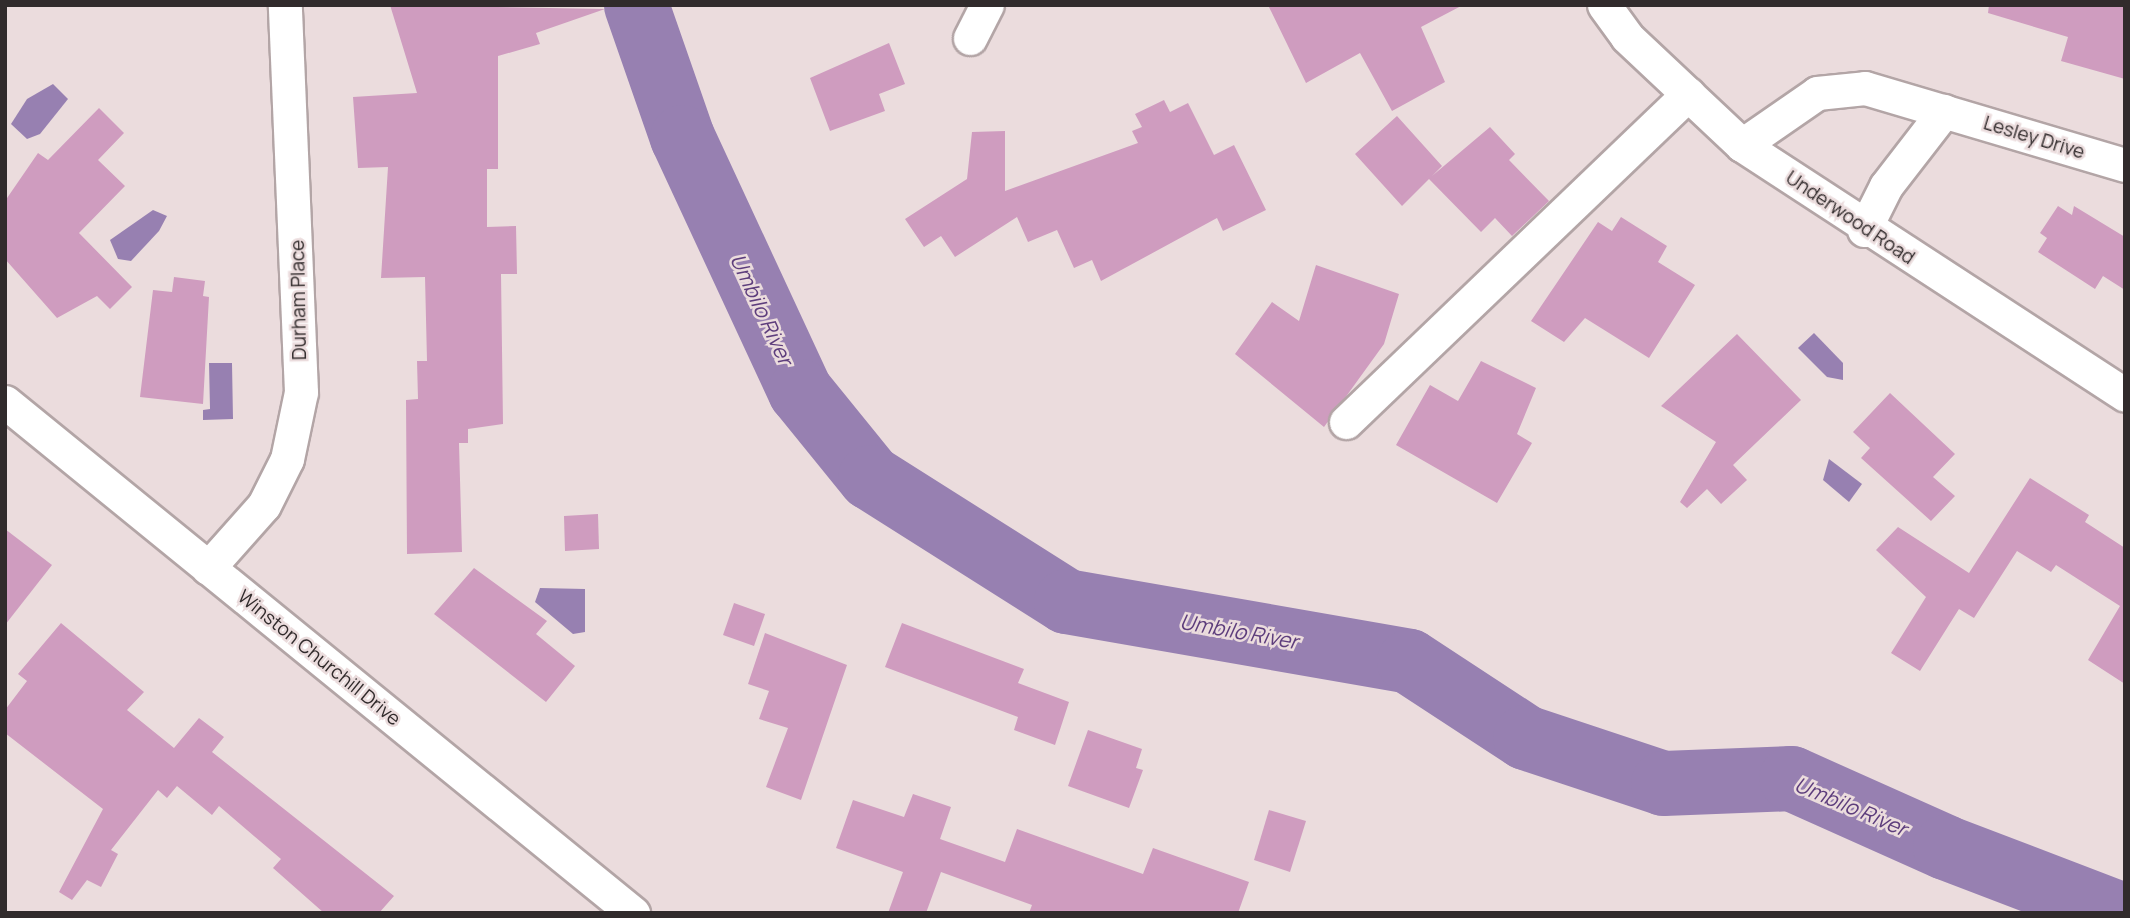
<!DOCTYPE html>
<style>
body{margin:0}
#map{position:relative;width:2130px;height:918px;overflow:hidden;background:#ebdcdd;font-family:Manrope,sans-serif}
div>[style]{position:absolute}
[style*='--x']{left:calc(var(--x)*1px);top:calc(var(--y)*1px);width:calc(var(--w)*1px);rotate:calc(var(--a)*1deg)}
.water>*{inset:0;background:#9780b1}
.river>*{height:65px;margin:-32.5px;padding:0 32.5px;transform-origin:32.5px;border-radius:32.5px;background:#9780b1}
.building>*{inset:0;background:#cf9cbf}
.roads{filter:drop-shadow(2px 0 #b3a5a6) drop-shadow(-2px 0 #b3a5a6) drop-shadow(0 2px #b3a5a6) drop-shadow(0 -2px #b3a5a6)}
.street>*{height:33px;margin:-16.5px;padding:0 16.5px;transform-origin:16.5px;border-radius:16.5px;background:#fff}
span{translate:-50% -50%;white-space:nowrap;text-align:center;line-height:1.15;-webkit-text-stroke:5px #ebdcdd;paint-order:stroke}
.street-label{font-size:19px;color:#312b2c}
.water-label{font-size:21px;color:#5d3d7c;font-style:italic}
.frame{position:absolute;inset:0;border:7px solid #312b2c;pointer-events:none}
</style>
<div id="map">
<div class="water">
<i style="clip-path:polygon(53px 84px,68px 99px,40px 134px,27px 139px,11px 124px,27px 99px)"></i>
<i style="clip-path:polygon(153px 210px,167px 216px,159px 231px,131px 261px,118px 259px,110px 240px)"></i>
<i style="clip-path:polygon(1814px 333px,1843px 363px,1843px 380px,1827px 377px,1798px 348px)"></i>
<i style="clip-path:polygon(209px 363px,232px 363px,233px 419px,203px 420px,203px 410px,210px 409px)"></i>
<i style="clip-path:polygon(1829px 459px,1862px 484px,1849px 502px,1823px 480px)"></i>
<i style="clip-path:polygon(540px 588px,585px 589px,585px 632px,573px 634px,535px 602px)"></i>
</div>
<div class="river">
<i style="--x:636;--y:5;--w:140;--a:70.8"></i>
<i style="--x:682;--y:137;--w:280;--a:65.1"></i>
<i style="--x:800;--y:391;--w:111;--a:50.9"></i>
<i style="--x:870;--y:477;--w:232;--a:32.3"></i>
<i style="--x:1066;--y:601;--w:348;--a:9.9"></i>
<i style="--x:1409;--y:661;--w:139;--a:33.2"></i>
<i style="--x:1525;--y:737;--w:145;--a:18.4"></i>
<i style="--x:1663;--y:783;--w:128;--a:-2.2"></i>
<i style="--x:1791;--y:778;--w:169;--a:24.1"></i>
<i style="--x:1945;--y:847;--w:185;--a:20.9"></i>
</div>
<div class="building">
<i style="clip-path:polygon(390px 5px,605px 9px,536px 33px,540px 44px,498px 56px,498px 169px,487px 169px,487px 227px,516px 226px,517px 274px,501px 274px,503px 424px,468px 429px,468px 443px,459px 443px,462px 552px,407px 554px,406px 400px,418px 399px,417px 361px,427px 361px,425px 277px,381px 278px,388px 167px,358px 168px,353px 97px,417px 93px)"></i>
<i style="clip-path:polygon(1268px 5px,1463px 5px,1421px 27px,1445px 82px,1392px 111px,1360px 53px,1306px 83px)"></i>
<i style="clip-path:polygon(1989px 5px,2125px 5px,2125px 79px,2061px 61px,2068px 37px,1988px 13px)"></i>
<i style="clip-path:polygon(889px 43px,905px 84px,879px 94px,885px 111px,830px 131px,810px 78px)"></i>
<i style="clip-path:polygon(1164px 100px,1170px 112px,1188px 103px,1214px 155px,1234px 145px,1266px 210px,1223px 231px,1217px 218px,1101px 281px,1092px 260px,1074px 268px,1057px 230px,1028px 242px,1017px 217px,955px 257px,941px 236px,924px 247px,905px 219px,967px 179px,972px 132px,1005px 131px,1005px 191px,1138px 143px,1132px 131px,1142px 127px,1135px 114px)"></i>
<i style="clip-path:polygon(99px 108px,124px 133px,98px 160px,125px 186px,79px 233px,132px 287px,110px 309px,97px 296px,57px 318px,5px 259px,5px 201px,38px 153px,48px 160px)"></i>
<i style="clip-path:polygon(1397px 116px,1442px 166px,1432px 176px,1490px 127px,1515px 154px,1509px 160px,1549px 201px,1512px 236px,1495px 218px,1481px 232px,1429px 179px,1402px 206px,1355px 154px)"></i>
<i style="clip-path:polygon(2058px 206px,2072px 215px,2074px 206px,2125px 237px,2125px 290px,2103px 276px,2095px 289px,2038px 252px,2047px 238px,2040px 233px)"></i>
<i style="clip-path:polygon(1621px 217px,1667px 246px,1658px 262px,1695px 285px,1649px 358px,1585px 318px,1564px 342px,1531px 321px,1598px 222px,1612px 231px)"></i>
<i style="clip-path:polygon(1316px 265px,1399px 294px,1384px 344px,1324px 427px,1235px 354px,1272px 302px,1299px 321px)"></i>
<i style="clip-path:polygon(174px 277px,205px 281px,203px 296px,209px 297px,203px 404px,140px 397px,153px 290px,172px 292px)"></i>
<i style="clip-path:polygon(1737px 334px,1801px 400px,1733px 465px,1747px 480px,1721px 504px,1707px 489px,1687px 508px,1680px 502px,1716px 442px,1661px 406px)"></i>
<i style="clip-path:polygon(1481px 361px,1536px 388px,1517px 434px,1532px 443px,1497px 503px,1396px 445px,1430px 385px,1458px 401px)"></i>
<i style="clip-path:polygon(1890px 393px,1955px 454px,1933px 477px,1955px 496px,1931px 521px,1861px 458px,1870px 448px,1853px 432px)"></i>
<i style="clip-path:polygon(2030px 478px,2089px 515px,2085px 522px,2125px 548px,2125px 684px,2088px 660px,2120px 606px,2056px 565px,2051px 572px,2017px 551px,1974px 618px,1959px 609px,1920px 671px,1891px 653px,1926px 597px,1876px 550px,1898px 527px,1969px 573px)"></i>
<i style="clip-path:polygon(598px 514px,599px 549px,565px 551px,564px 516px)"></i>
<i style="clip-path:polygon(5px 529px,52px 565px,5px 625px)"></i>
<i style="clip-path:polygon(474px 568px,547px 621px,536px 634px,575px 666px,546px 702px,434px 614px)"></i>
<i style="clip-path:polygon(734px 603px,765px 614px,754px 646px,723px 635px)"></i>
<i style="clip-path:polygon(61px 623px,144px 692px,127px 710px,174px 748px,199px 718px,224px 737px,212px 752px,394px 896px,379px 913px,324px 913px,273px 868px,281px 859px,219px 806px,212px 815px,177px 786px,167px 798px,158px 790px,111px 850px,118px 854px,101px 887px,87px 880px,72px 900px,59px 892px,103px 809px,5px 733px,5px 710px,27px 681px,18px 674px)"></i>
<i style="clip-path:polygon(902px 623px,1024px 669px,1018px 683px,1069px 702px,1055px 745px,1014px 730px,1018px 717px,885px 667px)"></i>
<i style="clip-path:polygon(765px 633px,847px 665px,801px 800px,766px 787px,788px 728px,759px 719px,769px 691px,748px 684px)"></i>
<i style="clip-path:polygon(1088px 730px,1142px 749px,1136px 768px,1143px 770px,1129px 808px,1068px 786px)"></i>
<i style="clip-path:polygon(913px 794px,951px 807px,940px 839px,1005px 862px,1017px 829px,1143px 874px,1153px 848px,1249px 882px,1238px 913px,1029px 913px,1032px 905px,941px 872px,926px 913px,888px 913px,903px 872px,836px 848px,853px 800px,904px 817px)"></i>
<i style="clip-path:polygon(1269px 810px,1306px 821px,1290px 872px,1254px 860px)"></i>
</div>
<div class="roads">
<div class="street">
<i style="--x:1604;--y:5;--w:39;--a:54"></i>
<i style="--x:1627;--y:37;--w:158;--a:43.2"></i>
<i style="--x:1742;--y:145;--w:457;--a:33.1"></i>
<i style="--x:970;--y:38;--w:37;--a:-63"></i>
<i style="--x:1742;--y:145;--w:91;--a:-34.7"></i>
<i style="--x:1817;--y:93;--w:48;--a:-5.9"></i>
<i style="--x:1865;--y:88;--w:271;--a:16.5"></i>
<i style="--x:1864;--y:230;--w:49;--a:-63.4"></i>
<i style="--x:1886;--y:186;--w:95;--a:-52.3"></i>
<i style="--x:5;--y:402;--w:810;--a:39.14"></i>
<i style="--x:1346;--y:422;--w:474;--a:-43.8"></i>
<i style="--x:208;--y:568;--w:84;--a:-48.4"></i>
<i style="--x:264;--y:505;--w:51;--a:-63.4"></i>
<i style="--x:287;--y:459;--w:68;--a:-78.2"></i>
<i style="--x:301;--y:392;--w:387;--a:-92.4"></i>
</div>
</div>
<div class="street-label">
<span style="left:2034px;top:138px;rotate:17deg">Lesley Drive</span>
<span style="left:1850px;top:218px;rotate:34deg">Underwood Road</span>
<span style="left:299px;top:300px;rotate:-91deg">Durham Place</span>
<span style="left:319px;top:658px;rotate:39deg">Winston Churchill Drive</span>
</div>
<div class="water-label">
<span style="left:762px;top:309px;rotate:65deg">Umbilo River</span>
<span style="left:1239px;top:631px;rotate:10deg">Umbilo River</span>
<span style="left:1851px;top:806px;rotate:23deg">Umbilo River</span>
</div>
<div class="frame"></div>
</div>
